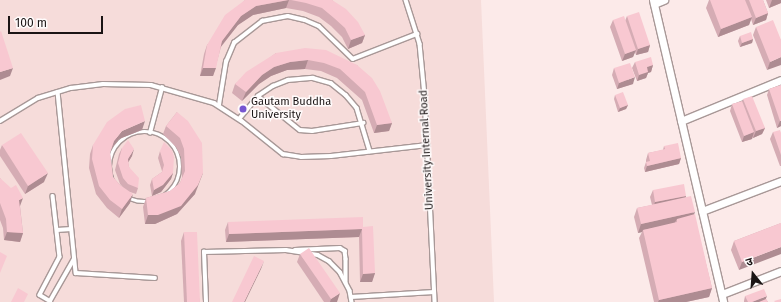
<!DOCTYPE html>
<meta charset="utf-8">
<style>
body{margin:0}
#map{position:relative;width:781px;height:302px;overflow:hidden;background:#fceae9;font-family:"Fira Sans","Noto Sans Devanagari",sans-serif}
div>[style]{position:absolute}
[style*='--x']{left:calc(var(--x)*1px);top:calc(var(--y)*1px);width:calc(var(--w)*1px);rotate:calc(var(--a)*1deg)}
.built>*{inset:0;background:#f6dcda}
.roads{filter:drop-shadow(1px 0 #a89897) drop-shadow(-1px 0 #a89897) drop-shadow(0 1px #a89897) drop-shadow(0 -1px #a89897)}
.lane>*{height:3.5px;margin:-1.75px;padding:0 1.75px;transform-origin:1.75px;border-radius:1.75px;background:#fff}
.lane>.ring{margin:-1.75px;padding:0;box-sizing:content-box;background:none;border:3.5px solid #fff;border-radius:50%}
.street>*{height:7px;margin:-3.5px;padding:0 3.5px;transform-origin:3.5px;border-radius:3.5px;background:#fff}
.wall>*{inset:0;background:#d5acb4}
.shaded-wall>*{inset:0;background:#ae8c92}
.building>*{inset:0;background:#f8c8d1}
.dots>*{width:11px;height:11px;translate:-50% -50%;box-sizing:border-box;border:2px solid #fffbfb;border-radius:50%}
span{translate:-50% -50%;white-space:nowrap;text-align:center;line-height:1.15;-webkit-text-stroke:3px #fffbfb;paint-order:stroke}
.poi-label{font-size:11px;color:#1a1414}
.left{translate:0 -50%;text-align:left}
.street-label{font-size:11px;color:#1a1414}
.north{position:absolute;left:733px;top:254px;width:40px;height:40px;-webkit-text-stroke:3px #fffbfb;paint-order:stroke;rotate:343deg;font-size:11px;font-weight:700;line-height:16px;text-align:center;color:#1a1414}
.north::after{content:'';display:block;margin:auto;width:14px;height:18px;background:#1a1414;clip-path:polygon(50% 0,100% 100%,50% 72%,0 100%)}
.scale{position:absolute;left:8px;top:16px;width:95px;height:18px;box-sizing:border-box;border:2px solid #1a1414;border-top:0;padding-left:5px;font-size:12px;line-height:14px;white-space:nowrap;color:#1a1414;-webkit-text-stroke:3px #fffbfb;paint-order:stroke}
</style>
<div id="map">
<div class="built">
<i style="clip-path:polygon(0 0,481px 0,494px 302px,0 302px)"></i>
</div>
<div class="roads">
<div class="lane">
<i style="--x:406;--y:0;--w:46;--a:72.3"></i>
<i style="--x:420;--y:44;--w:52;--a:84.5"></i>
<i style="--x:425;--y:96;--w:206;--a:87.2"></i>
<i style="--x:58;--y:92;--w:182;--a:84.3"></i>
<i style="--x:76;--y:273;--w:79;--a:3.6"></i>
<i style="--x:258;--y:96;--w:54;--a:39"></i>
<i style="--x:300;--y:130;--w:12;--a:5"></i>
<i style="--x:312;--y:131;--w:52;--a:-8.9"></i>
<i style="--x:219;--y:105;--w:44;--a:-80.8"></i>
<i style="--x:226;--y:62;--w:21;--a:-67"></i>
<i style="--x:234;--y:43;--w:36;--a:-38"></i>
<i style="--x:262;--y:21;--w:26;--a:-11"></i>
<i style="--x:288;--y:16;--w:17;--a:13"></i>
<i style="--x:305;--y:20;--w:15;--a:23"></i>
<i style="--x:319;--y:26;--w:47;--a:44.1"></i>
<i style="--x:353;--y:59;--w:69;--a:-21.3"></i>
<i style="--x:239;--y:119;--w:30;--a:-50"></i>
<i style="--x:258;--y:96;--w:18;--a:-34"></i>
<i style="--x:273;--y:86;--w:16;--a:-22"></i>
<i style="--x:288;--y:80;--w:25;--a:-5"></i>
<i style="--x:313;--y:78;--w:19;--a:16"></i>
<i style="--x:331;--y:83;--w:19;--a:39"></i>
<i style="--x:346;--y:95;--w:17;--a:50"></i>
<i style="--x:357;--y:108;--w:45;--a:73.2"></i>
<i style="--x:0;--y:121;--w:44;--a:-31.2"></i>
<i style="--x:38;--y:98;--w:34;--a:-17"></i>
<i style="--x:71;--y:88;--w:32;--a:-7"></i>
<i style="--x:103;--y:84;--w:48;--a:1.2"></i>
<i style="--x:151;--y:85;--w:66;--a:15.9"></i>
<i style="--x:214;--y:103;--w:33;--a:33"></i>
<i style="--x:242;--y:121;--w:53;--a:38.8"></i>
<i style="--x:283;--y:154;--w:18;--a:9"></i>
<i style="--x:301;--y:157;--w:30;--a:-2"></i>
<i style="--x:331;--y:156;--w:97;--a:-6.5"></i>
<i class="ring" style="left:110px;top:132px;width:66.5px;height:66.5px"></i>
<i style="--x:150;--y:133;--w:47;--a:-75.1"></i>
<i style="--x:53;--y:196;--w:61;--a:83.5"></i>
<i style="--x:60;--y:257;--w:43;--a:117.8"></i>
<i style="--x:40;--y:295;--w:12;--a:31"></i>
<i style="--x:50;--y:301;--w:48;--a:-60.3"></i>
<i style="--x:57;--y:230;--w:14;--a:-4"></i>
<i style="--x:295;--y:250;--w:45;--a:-2.5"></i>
<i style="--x:340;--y:248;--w:6;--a:31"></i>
<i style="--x:345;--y:251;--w:8;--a:83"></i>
<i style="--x:346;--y:259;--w:23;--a:90"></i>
<i style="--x:351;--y:297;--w:83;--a:-3.4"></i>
<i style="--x:206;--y:302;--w:50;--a:-92.3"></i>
<i style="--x:204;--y:252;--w:82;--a:-1.4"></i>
<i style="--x:286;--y:250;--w:32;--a:9"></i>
<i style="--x:318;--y:255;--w:13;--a:29"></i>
<i style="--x:329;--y:261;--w:16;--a:45"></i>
<i style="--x:340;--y:272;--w:21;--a:62"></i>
<i style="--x:350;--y:291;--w:11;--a:80"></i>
</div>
<div class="street">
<i style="--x:653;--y:0;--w:310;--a:76.9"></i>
<i style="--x:654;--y:4;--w:11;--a:-22"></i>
<i style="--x:681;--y:121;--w:108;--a:-22.3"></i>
<i style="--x:702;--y:211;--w:85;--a:-20.8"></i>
<i style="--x:722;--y:294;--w:63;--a:-21.3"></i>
</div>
</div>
<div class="wall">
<i style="clip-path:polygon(245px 0,332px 0,365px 35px,362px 43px,348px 49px,342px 37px,331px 26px,319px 17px,303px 11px,286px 8px,253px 15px,238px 25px,221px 47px,213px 76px,200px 76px,204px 54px,207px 45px)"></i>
<i style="clip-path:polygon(709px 0,763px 0,768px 13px,766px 20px,753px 25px,751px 19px,749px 25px,718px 37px,706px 8px)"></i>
<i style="clip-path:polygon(766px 0,781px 0,781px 3px,769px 8px)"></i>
<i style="clip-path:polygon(627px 16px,650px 45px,648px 52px,636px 55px,635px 52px,633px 57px,622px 61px,610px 27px,613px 20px,625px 21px)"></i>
<i style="clip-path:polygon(756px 27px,781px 40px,767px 70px,753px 35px)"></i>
<i style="clip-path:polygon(740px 36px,753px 39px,752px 43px,740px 47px,738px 41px)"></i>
<i style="clip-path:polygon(276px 53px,357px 65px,392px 123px,389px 131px,374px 133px,362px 100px,337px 78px,321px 71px,305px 69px,287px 70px,271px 76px,259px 84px,242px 101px,232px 93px,235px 84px)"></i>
<i style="clip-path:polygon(635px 62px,653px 65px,651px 72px,648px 73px,646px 78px,637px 81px,632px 68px)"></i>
<i style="clip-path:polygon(614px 68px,633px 84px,617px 89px,612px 75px)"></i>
<i style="clip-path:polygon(781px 85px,781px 126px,777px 128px,767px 95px,769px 89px)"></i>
<i style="clip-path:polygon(615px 95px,628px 105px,626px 109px,618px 112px,614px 99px)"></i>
<i style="clip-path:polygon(743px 99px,765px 128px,762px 134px,753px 138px,753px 136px,752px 139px,742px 142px,730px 111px,732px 104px,742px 102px)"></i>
<i style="clip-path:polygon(177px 112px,195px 194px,177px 214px,155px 224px,145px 224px,143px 207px,146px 198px,170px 191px,180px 183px,182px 178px,181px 157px,176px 147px,163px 134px,166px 126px)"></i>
<i style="clip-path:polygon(142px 130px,119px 139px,111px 149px,110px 153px,113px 177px,120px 185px,123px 187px,120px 184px,115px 170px,119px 154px,122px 148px,132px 156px,128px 162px,129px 167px,138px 188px,136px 194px,130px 192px,130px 203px,119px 218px,107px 208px,96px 194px,89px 168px,90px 154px,93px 145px)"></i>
<i style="clip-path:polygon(773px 132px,781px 133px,781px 166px,780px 166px,770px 139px)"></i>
<i style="clip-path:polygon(2px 145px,44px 182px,25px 194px,0 156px,0 150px)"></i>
<i style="clip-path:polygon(664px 146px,681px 158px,679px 164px,645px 172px,644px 168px,646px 162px,646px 160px,648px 153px,663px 150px)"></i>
<i style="clip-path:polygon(160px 151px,173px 173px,171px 179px,161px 192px,152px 196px,150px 185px,152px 179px,162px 172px,162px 171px,158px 158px)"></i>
<i style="clip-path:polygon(0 178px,20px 206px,23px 233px,20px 242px,4px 240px,3px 228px,0 220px)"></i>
<i style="clip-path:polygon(653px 190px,686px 196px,686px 197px,694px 215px,712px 288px,709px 297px,686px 302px,654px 302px,639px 238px,642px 232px,638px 233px,634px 217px,637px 208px,652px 205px,650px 197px)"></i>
<i style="clip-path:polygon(228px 222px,363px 227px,375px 273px,372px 282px,360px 282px,359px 237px,226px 242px,225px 230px)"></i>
<i style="clip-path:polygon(781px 223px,739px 270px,731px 250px,734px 241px)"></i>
<i style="clip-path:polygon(184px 232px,200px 302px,184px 302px,181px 241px)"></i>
<i style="clip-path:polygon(300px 254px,337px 302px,324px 302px,297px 262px)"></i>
<i style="clip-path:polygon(745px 296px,766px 299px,768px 302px,744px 302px,744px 301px)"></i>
</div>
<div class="shaded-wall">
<i style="clip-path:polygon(289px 0,286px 8px,253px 15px,238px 25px,219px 49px,222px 41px,241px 16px,256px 6px)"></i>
<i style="clip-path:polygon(772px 0,781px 0,781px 3px,769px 8px)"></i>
<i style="clip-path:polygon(768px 13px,766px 20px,753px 25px,756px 18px)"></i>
<i style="clip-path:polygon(752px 17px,749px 25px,718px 37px,721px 29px)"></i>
<i style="clip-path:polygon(365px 35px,362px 43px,348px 49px,351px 40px)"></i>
<i style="clip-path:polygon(753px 39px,752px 43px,740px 47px,742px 43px)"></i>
<i style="clip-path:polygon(650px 45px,648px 52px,636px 55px,638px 49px)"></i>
<i style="clip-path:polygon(636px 50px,633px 57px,622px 61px,625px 54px)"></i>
<i style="clip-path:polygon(781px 57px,781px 65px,767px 70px,770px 62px)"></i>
<i style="clip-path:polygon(308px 60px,305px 69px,287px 70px,271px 76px,259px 84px,242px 101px,246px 92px,262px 75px,274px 67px,290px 62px)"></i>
<i style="clip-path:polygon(653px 65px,651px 72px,648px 73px,646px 78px,637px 81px,639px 75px,647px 67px)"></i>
<i style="clip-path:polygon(13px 68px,10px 76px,0 80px,0 72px)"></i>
<i style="clip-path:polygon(203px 68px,216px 68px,213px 76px,200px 76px)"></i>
<i style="clip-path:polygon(635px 77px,633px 84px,617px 89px,619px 83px)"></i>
<i style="clip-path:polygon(628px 105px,626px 109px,618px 112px,620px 108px)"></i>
<i style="clip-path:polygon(145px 121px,142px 130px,119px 139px,111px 149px,114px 141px,122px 131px)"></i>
<i style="clip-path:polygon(780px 121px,781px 121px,781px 126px,777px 128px)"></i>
<i style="clip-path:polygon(392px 123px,389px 131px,374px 133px,377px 125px)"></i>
<i style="clip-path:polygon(765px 128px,762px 134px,753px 138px,756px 131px)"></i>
<i style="clip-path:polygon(754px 132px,752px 139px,742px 142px,744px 136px)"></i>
<i style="clip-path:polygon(134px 149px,132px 156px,126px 166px,128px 159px)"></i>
<i style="clip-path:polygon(681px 158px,679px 164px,645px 172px,647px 166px)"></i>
<i style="clip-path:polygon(48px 173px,44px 182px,25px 194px,28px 186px)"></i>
<i style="clip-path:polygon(173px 173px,171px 179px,161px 192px,152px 196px,154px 190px)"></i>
<i style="clip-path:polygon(203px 173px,195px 194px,177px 214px,155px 224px,145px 224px,148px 215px)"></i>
<i style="clip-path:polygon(133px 194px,130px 203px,119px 218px,122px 209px)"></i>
<i style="clip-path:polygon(686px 196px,684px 203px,653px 209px,655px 202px)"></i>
<i style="clip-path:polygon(23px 198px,20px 206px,16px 209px,19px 200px)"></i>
<i style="clip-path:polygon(695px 212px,692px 220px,677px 222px,677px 219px,674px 224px,643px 230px,642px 232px,638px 233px,641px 224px)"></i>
<i style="clip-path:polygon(362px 229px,359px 237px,226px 242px,229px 234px)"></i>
<i style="clip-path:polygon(7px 232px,23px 233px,20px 242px,4px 240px)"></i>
<i style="clip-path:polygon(781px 247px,781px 254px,739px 270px,742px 262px)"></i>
<i style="clip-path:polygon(264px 261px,261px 269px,245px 302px,244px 302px)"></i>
<i style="clip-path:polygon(375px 273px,372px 282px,360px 282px,363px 274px)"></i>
<i style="clip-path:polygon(712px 288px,709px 297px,686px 302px,658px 302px,659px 300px)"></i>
<i style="clip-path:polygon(340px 293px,337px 302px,330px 302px,331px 299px)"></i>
<i style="clip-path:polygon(767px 296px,765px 301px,762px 302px,752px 302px)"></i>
</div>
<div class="building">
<i style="clip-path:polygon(245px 0,288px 0,256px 6px,241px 16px,222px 41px,216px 68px,203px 68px,207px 45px,225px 15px)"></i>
<i style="clip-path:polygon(291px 0,332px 0,346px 9px,358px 22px,365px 35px,351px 40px,345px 28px,334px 18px,322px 8px,306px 3px)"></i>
<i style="clip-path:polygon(710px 0,745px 0,752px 17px,721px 29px)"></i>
<i style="clip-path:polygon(749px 0,763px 0,768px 13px,756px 18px)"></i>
<i style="clip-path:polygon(639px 12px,650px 45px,638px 49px,627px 16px)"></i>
<i style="clip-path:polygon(624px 16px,636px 50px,625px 54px,613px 20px)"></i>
<i style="clip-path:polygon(773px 20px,781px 40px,781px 57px,770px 62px,756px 27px)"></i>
<i style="clip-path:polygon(1px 31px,13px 68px,0 72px,0 32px)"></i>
<i style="clip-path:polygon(751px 32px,753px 39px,742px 43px,740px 36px)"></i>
<i style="clip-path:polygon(305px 48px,326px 50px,357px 65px,372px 78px,380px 91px,392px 123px,377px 125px,365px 92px,340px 69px,324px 63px,308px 60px,290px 62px,274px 67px,262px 75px,246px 92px,235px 84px,246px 72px,276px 53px)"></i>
<i style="clip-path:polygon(651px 57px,653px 65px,647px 67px,648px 72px,639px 75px,635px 62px)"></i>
<i style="clip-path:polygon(630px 63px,635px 77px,619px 83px,614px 68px)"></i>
<i style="clip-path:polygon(781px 85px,781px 121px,780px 121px,769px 89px)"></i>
<i style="clip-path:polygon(623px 92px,628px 105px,620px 108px,615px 95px)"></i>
<i style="clip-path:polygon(752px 96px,765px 128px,756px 131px,743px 99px)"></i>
<i style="clip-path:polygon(742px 101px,754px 132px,744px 136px,732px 104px)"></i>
<i style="clip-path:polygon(141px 105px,145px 121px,122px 131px,114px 141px,110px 153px,113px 177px,120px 185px,133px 194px,122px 209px,110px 200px,99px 186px,92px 159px,93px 145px,107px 122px,125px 109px)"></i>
<i style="clip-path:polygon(177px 112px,188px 121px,202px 143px,203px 173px,198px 185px,181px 206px,158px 215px,148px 215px,146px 198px,170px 191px,180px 183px,185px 171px,184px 149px,180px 138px,166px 126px)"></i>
<i style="clip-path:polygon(780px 130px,781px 133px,781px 155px,773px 132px)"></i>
<i style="clip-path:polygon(21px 133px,48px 173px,28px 186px,2px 145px)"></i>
<i style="clip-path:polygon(128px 140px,134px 149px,128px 159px,129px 167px,139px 178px,138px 188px,128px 184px,123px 178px,118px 163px,122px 148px)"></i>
<i style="clip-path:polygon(164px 142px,172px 150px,174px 157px,173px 173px,163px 185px,154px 190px,152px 179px,162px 172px,164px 165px,160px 151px)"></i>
<i style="clip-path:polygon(678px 143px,681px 158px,647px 166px,646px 162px,650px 161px,648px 153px,665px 149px,664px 146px)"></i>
<i style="clip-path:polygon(0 178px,11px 188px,16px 185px,23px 198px,19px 200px,23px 233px,7px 232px,6px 219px,0 203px)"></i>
<i style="clip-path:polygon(684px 184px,686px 196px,655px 202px,653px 190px)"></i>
<i style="clip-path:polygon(691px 196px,695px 212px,641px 224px,637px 208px)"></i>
<i style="clip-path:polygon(695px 214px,712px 288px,659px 300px,643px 230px,677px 222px,677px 219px)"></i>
<i style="clip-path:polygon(363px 217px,363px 227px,373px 226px,375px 273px,363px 274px,362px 229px,229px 234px,228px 222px)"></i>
<i style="clip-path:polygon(781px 223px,781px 247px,742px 262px,734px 241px)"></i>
<i style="clip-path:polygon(184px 232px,197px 232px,200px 302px,187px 302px)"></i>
<i style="clip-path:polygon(309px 248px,340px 293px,331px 299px,300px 254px)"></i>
<i style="clip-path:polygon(0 252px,7px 256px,0 273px)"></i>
<i style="clip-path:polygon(254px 256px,264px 261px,244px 302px,232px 302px)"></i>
<i style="clip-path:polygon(18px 288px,28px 294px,24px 302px,11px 302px)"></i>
<i style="clip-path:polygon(764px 289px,767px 296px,752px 302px,748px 302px,745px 296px)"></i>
<i style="clip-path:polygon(766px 299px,768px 302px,759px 302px)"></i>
<i style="clip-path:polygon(781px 299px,781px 302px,775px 302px,774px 301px)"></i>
</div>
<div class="dots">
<i style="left:243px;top:109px;background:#7756d0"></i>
</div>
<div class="poi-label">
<span class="left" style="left:251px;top:109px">Gautam Buddha<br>University</span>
</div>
<div class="street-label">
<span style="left:427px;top:150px;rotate:-93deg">University Internal Road</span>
</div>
<div class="north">उ</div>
<div class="scale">100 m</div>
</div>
